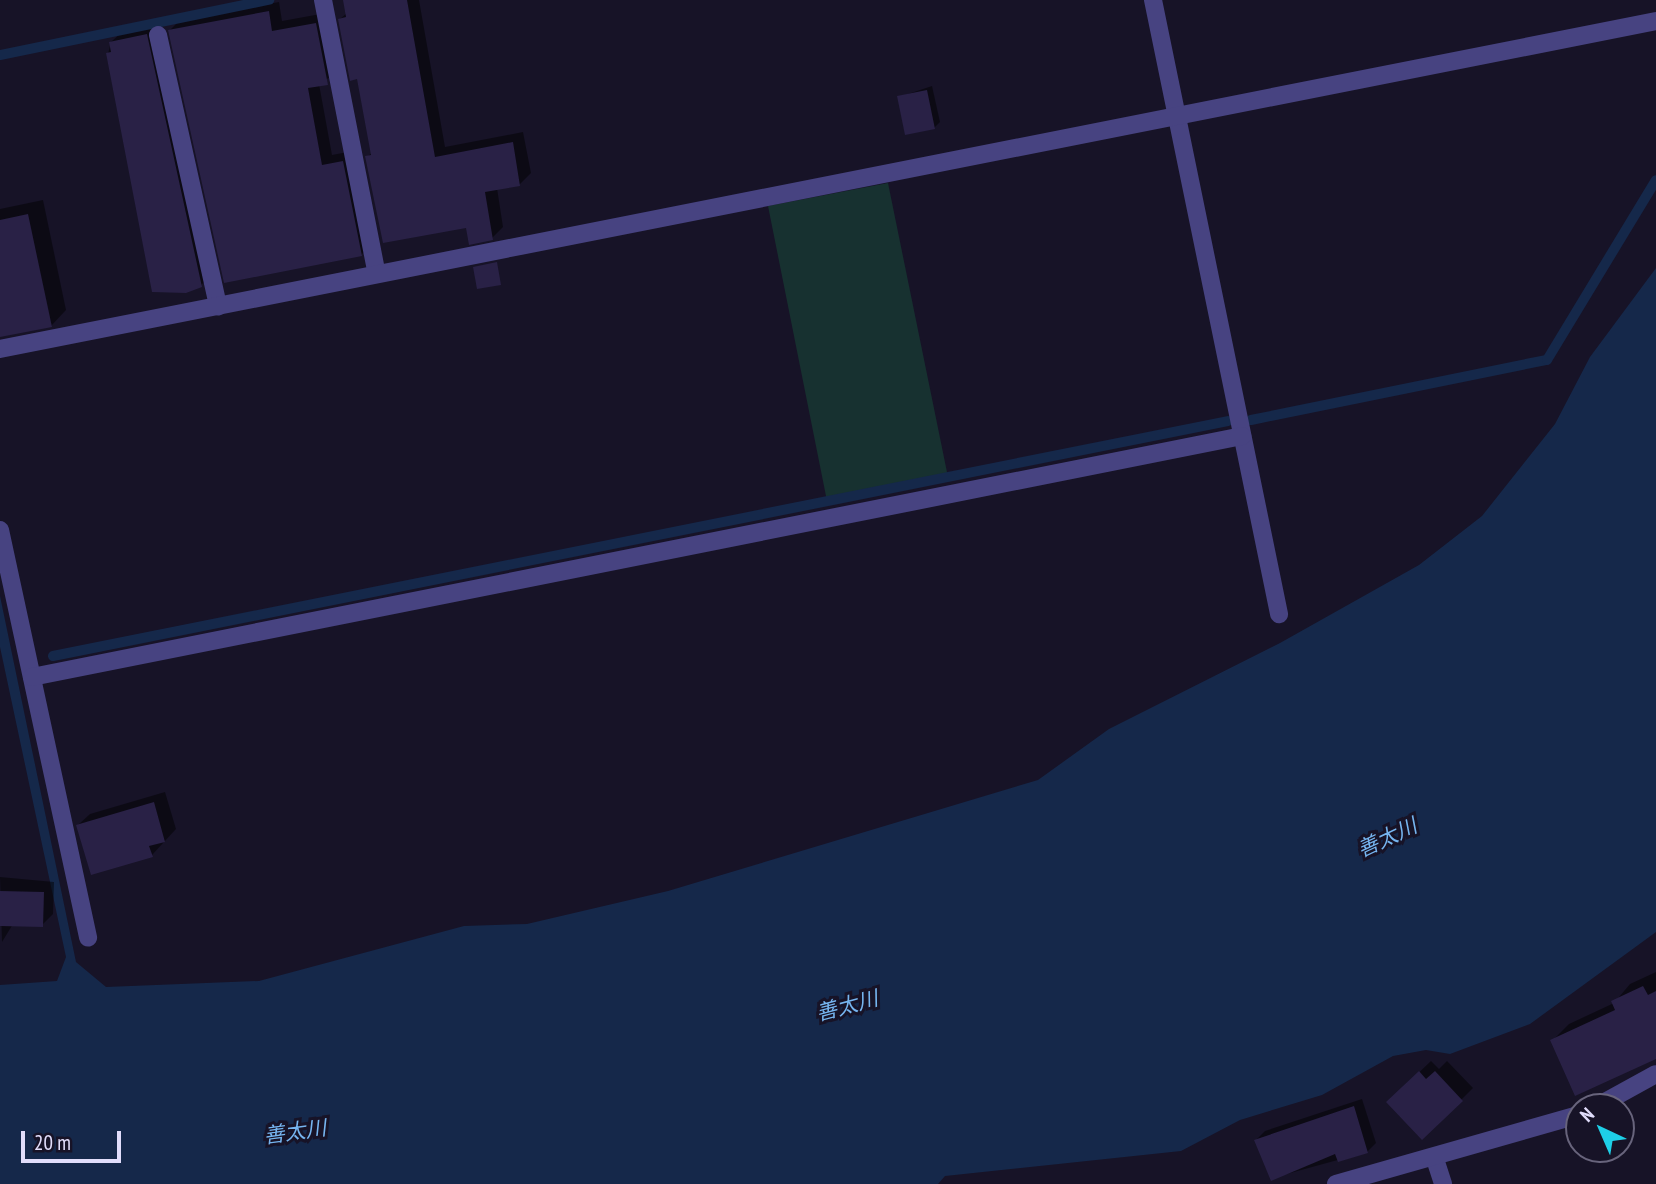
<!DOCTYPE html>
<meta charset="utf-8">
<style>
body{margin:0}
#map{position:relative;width:1656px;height:1184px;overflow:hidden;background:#171327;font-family:"PT Sans Narrow","Noto Sans JP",sans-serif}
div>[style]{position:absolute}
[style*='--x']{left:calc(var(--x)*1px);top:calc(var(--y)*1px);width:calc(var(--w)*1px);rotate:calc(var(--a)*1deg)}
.green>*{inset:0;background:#173130}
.water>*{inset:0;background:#15284a}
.shadow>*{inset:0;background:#0007}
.stream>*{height:10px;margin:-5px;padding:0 5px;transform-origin:5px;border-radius:5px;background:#15284a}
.building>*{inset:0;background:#292146}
.street>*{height:18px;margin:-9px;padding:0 9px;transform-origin:9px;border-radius:9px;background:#474381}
span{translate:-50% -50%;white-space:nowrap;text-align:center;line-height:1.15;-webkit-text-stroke:6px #171327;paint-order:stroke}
.water-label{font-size:21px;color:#76b5f0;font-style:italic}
.north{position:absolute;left:1565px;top:1093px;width:70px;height:70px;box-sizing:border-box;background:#171327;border:2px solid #68647c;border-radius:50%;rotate:316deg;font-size:19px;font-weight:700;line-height:28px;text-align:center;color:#e1ddfb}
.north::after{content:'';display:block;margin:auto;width:24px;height:32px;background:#1ecfe7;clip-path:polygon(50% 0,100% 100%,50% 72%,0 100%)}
.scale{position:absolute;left:21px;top:1131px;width:100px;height:32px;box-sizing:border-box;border:4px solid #e1ddfb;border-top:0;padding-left:9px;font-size:21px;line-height:24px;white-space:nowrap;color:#e1ddfb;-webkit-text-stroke:5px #171327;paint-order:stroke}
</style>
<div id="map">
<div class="green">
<i style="clip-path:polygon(888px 183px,948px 477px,827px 501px,768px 206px)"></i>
</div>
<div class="water">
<i style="clip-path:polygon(1656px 268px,1656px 932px,1530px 1024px,1450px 1054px,1426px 1050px,1393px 1056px,1322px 1095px,1240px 1120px,1181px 1151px,945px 1176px,938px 1184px,0 1184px,0 985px,57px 981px,66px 957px,0 647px,0 596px,76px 962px,106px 987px,259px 981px,464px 926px,527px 924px,668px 891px,1038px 780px,1109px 729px,1280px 643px,1419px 565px,1482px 516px,1555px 424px,1590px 357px)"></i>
</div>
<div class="shadow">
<i style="clip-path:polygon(344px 0,419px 0,445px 147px,523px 132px,531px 173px,520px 184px,497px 188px,503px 227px,492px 238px,467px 226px,367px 157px,373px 152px,359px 77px,340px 19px,347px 13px)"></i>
<i style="clip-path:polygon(279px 2px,282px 21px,326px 13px,338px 72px,319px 84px,332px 155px,353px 151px,372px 244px,361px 255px,170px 30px,180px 20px)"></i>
<i style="clip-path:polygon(158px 24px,213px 274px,201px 285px,108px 54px,111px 42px,123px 31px)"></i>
<i style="clip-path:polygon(932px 86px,940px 122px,934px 128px,899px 97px)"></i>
<i style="clip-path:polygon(43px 200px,66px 310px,51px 326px,0 335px,0 209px)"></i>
<i style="clip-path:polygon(165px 792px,176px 829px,152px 855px,78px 825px,90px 814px)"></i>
<i style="clip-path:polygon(0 877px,54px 882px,53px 914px,42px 925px,13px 924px,2px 942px)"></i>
<i style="clip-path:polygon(1656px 972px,1656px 1057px,1552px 1041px,1569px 1024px,1614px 1003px,1630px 984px)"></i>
<i style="clip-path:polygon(1431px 1061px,1439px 1069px,1447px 1061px,1473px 1088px,1423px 1138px,1388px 1102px)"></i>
<i style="clip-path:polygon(1362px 1099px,1376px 1143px,1367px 1152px,1272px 1178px,1256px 1140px,1265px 1131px)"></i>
</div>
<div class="stream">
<i style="--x:0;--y:55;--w:275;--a:-11.6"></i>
<i style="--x:1251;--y:420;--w:302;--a:-11.5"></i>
<i style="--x:1547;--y:360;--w:210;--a:-58.8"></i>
<i style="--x:53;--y:656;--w:1198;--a:-11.31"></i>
</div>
<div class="building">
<i style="clip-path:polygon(343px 0,407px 0,435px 157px,513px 142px,520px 186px,485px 192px,493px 240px,469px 245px,466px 228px,383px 243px,365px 156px,371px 155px,357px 79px,350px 81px,338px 19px,346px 17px)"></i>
<i style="clip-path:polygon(269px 11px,272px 31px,316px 23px,328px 85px,308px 88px,322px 165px,343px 161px,362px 256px,224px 283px,168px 30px)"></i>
<i style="clip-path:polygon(147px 34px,202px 287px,186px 293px,152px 292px,106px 53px,111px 52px,109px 42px)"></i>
<i style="clip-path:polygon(927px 90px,935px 129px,905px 135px,897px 96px)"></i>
<i style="clip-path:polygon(28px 214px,52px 327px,0 337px,0 220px)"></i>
<i style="clip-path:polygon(497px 262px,501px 285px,477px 289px,473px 267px)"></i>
<i style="clip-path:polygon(154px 802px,165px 842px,149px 846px,153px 857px,91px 875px,76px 825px)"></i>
<i style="clip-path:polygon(0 891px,44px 892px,43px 927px,0 926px)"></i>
<i style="clip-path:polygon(1643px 986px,1648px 995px,1656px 991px,1656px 1059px,1575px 1096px,1550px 1040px,1615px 1010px,1611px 1001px)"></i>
<i style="clip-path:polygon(1419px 1071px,1426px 1079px,1435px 1071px,1463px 1101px,1422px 1140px,1386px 1102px)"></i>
<i style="clip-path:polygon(1354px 1106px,1368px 1153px,1338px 1162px,1335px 1154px,1271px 1181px,1254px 1140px)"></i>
</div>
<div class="street">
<i style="--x:323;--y:0;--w:279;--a:78.9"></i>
<i style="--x:1153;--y:0;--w:627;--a:78.4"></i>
<i style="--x:158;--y:35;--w:278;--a:77.5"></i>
<i style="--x:0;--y:349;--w:1688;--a:-11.2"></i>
<i style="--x:0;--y:530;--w:417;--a:77.8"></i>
<i style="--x:32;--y:677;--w:1234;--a:-11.26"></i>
<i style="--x:1596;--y:1107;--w:68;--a:-28.8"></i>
<i style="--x:1435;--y:1159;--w:26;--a:72"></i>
<i style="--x:1336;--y:1184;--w:253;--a:-15.9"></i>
</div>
<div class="water-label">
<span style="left:1387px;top:838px;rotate:-25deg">善太川</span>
<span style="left:847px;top:1006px;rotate:-15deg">善太川</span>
<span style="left:295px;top:1132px;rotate:-8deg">善太川</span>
</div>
<div class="north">N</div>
<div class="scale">20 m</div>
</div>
